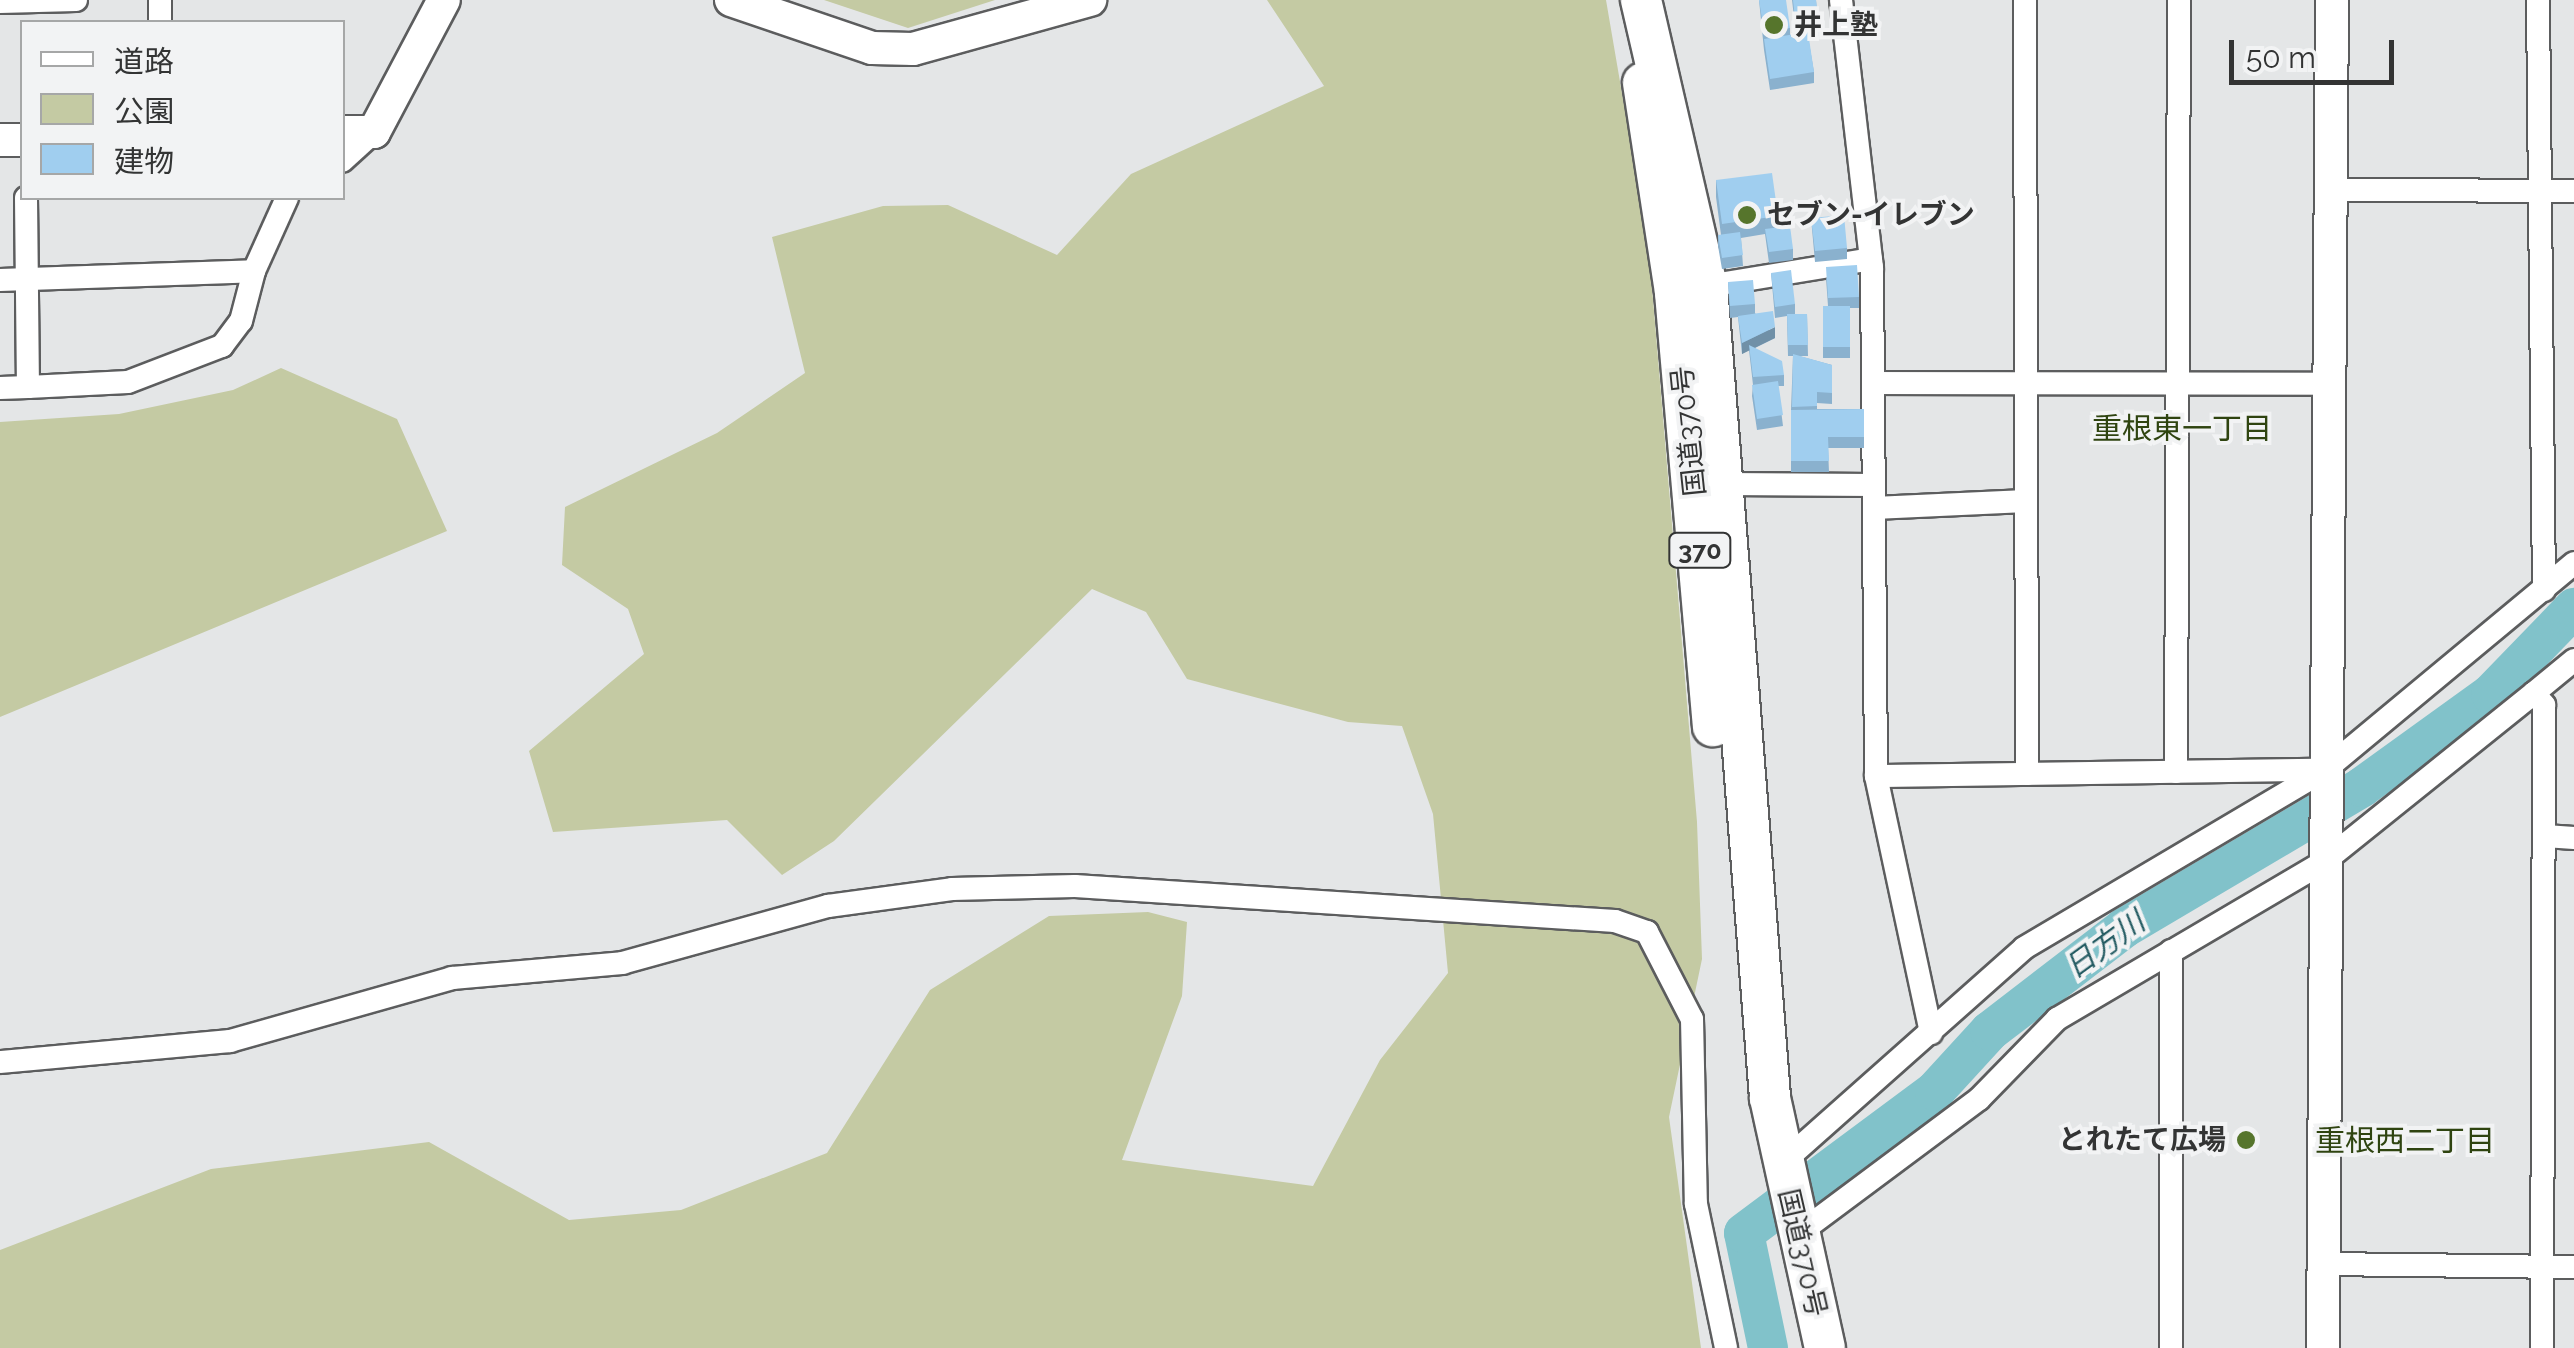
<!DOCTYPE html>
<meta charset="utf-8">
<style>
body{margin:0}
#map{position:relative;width:2574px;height:1348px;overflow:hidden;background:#e4e6e7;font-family:Raleway,"Noto Sans JP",sans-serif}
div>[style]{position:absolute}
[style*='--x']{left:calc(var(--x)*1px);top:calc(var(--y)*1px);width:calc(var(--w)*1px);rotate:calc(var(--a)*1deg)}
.green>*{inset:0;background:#c4caa3}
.river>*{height:40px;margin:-20px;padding:0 20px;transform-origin:20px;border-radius:20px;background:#81c2ca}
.roads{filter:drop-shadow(2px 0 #5c5d5e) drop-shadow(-2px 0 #5c5d5e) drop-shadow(0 2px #5c5d5e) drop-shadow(0 -2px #5c5d5e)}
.street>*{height:22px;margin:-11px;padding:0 11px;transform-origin:11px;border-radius:11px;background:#fff}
.secondary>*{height:32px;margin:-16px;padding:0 16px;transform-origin:16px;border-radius:16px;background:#fff}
.highway>*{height:40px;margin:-20px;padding:0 20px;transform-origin:20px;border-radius:20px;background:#fff}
.wall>*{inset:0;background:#8ab1ce}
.shaded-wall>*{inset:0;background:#7090a7}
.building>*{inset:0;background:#a0ceef}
.dots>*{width:28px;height:28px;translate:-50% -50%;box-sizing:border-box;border:5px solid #f2f3f4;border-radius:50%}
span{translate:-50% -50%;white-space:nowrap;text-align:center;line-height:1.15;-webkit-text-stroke:8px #f2f3f4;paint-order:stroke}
.shield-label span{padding:2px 8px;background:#f2f3f4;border:2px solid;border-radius:8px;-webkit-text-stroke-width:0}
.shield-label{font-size:25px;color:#333434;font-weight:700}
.poi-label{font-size:28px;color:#333434;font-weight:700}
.left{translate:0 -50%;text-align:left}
.right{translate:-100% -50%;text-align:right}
.street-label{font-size:28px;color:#333434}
.neighbourhood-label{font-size:30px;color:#2f4410}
.water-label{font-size:30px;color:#255c63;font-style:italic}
.legend{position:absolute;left:20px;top:20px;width:325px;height:180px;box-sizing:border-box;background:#f2f3f4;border:2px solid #a6a7a7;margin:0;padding:12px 18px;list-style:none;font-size:30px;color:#333434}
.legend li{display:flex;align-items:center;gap:20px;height:50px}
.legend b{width:50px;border:2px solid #a6a7a7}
.scale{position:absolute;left:2229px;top:40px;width:165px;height:45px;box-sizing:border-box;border:5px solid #333434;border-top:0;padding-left:12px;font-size:30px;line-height:35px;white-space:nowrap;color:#333434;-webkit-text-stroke:8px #f2f3f4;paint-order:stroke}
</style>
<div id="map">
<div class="green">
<i style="clip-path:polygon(824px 0,995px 0,908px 28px)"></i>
<i style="clip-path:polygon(1267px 0,1606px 0,1649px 251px,1697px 822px,1702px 959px,1669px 1117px,1701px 1348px,0 1348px,0 1250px,211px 1169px,429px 1142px,569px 1220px,681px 1210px,827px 1153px,930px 990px,1049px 916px,1148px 912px,1187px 922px,1182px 996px,1122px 1160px,1313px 1186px,1380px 1060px,1448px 973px,1433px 814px,1402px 726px,1348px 722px,1187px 679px,1146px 612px,1092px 589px,834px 841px,782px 875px,727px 820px,553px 832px,529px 751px,644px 654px,628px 609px,562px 565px,565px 507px,717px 433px,805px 373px,772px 237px,883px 206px,948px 205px,1057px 255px,1131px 174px,1324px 86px)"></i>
<i style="clip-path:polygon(281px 368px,397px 419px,447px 531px,0 717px,0 422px,119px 414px,233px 390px)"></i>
</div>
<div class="river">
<i style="--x:1768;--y:1348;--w:117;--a:-101.8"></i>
<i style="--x:1744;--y:1233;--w:238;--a:-36.6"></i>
<i style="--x:1935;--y:1091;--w:81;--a:-47.5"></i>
<i style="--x:1990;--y:1031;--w:169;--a:-37.5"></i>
<i style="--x:2124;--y:928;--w:277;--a:-30.6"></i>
<i style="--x:2362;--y:787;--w:159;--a:-35.8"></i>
<i style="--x:2491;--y:694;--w:120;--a:-46"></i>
</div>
<div class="roads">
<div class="street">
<i style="--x:160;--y:0;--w:22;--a:90"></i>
<i style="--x:1841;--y:0;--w:269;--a:83.4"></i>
<i style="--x:1872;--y:267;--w:509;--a:89.55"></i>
<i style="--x:1876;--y:776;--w:263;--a:77.9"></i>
<i style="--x:2025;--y:0;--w:774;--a:89.85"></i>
<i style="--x:2538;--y:0;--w:590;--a:89.42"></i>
<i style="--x:0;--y:2;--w:76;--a:-1.5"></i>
<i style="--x:342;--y:161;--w:43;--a:-42.2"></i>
<i style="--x:2332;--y:190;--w:242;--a:0.2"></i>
<i style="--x:26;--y:198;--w:189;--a:89.4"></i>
<i style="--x:28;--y:387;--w:100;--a:-2.9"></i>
<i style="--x:128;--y:382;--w:101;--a:-21"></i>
<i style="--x:222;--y:346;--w:31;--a:-53"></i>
<i style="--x:241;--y:321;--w:52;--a:-75.4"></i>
<i style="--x:0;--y:280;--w:254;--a:-2"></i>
<i style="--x:254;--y:271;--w:80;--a:-65.7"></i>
<i style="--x:1707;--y:286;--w:166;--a:-9.3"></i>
<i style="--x:1873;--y:383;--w:456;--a:0.1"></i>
<i style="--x:0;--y:388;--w:28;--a:-2"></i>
<i style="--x:1725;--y:484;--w:149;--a:0.4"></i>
<i style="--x:1874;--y:508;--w:152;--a:-2.6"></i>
<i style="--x:2534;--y:693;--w:52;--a:-39.5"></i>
<i style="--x:2176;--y:772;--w:772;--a:-89.78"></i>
<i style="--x:1876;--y:776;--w:446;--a:-0.8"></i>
<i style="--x:2545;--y:836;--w:29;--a:4"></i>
<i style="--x:2171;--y:951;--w:397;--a:90"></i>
<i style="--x:0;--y:1062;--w:231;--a:-5.2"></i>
<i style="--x:230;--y:1041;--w:231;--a:-15.8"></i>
<i style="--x:452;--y:978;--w:171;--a:-5"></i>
<i style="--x:622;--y:963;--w:214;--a:-15.5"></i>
<i style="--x:828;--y:906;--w:125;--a:-7.8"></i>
<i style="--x:952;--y:889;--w:123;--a:-1.4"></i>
<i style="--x:1075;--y:886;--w:541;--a:3.71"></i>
<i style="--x:1615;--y:921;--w:34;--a:19"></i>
<i style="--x:1647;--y:932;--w:98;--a:62.7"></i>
<i style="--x:1692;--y:1019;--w:185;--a:88.8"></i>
<i style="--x:1696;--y:1204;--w:147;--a:78.2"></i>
<i style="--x:1781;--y:1164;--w:325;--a:-41.6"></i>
<i style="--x:2024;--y:948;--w:350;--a:-30.6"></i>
<i style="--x:2325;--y:770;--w:324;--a:-39.7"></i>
<i style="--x:1798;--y:1234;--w:226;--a:-36.7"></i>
<i style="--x:1979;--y:1099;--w:112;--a:-45.7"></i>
<i style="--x:2057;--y:1019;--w:311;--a:-30.5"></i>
<i style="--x:2325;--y:861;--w:268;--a:-38.8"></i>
<i style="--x:2534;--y:693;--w:16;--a:50"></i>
<i style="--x:2544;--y:705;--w:643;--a:90.18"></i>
<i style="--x:2323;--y:1264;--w:251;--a:0.7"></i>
</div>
<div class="secondary">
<i style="--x:731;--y:0;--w:149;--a:18.8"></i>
<i style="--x:872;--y:48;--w:41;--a:1.4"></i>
<i style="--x:913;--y:49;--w:184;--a:-15.5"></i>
<i style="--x:342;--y:132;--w:32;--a:0"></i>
<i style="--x:374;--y:132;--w:149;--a:-62.1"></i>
<i style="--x:0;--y:140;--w:22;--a:0"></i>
<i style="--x:2323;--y:1348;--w:1348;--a:-89.62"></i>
</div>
<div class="highway">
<i style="--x:1641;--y:0;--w:294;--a:77"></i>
<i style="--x:1707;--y:286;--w:814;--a:85.56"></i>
<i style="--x:1770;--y:1098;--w:256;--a:77.6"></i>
<i style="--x:1643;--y:83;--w:212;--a:81.3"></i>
<i style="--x:1675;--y:293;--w:435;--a:85"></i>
</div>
</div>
<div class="wall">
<i style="clip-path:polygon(1759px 0,1790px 28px,1790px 35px,1796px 34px,1792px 0,1816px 0,1819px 36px,1808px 37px,1814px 72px,1814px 83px,1770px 90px,1764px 50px)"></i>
<i style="clip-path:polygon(1716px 180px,1778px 216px,1778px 227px,1793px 249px,1793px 260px,1769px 263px,1765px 234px,1741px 238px,1743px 266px,1722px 269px,1718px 246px,1718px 235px,1721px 235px,1716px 197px)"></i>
<i style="clip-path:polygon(1811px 218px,1847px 248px,1847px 259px,1815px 262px)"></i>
<i style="clip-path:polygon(1771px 273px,1795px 304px,1795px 314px,1807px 314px,1808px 356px,1799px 356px,1832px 365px,1832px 404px,1817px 403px,1817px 409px,1864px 409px,1864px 448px,1828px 448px,1829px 472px,1791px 472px,1791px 410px,1793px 356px,1788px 356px,1787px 316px,1775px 318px)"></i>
<i style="clip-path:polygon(1826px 278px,1859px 297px,1859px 308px,1850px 308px,1850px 358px,1823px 358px,1823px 306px,1828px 306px)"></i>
<i style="clip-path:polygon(1728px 282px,1755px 304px,1755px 313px,1775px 338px,1755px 348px,1784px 375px,1784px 386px,1778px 386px,1783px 426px,1757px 430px,1752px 396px,1753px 385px,1749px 350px,1742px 354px,1738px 317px,1730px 318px)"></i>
</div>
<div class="shaded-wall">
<i style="clip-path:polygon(1775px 327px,1775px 338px,1742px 354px,1742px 343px)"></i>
</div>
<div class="building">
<i style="clip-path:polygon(1759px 0,1786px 0,1790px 28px,1764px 32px)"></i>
<i style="clip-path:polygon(1793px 0,1816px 0,1819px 25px,1796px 28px)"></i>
<i style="clip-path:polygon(1808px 32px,1814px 72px,1770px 79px,1764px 39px)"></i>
<i style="clip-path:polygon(1772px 173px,1778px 216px,1722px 224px,1716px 180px)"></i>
<i style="clip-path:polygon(1844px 215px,1847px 248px,1815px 251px,1811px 218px)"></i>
<i style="clip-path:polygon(1790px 226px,1793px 249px,1769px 252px,1765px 229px)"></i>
<i style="clip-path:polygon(1740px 232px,1743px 255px,1722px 258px,1718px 235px)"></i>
<i style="clip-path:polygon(1857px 265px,1859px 297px,1828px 298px,1826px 267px)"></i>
<i style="clip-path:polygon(1791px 270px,1795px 304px,1775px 307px,1771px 273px)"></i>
<i style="clip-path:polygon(1753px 280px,1755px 304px,1730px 306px,1728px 282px)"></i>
<i style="clip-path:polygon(1823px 306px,1850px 306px,1850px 347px,1823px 347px)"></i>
<i style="clip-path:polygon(1773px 311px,1775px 327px,1742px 343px,1738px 316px)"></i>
<i style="clip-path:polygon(1787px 314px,1807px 314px,1808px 345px,1788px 345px)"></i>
<i style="clip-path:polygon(1749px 345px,1782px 361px,1784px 375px,1753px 377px)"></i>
<i style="clip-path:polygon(1793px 354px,1832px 365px,1832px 393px,1817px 392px,1817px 406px,1792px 407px)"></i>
<i style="clip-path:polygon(1778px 381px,1783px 415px,1757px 419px,1752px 385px)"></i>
<i style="clip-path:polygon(1864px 409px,1864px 437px,1828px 437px,1829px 461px,1791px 461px,1791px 410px)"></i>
</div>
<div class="dots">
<i style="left:1774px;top:25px;background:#56752c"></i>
<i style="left:1747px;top:215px;background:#56752c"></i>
<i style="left:2246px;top:1140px;background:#56752c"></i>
</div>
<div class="shield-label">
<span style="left:1700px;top:550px">370</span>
</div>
<div class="poi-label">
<span class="left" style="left:1794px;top:25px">井上塾</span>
<span class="left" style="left:1767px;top:215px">セブン-イレブン</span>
<span class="right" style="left:2226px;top:1140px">とれたて広場</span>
</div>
<div class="street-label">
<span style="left:1689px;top:431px;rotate:-96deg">国道370号</span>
<span style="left:1802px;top:1253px;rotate:77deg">国道370号</span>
</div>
<div class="neighbourhood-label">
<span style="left:2182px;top:429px">重根東一丁目</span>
<span style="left:2405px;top:1141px">重根西二丁目</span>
</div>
<div class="water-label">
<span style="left:2105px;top:945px;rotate:-36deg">日方川</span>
</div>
<ul class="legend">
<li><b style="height:12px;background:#fff"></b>道路</li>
<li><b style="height:28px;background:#c4caa3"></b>公園</li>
<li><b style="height:28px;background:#a0ceef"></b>建物</li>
</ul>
<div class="scale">50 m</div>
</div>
